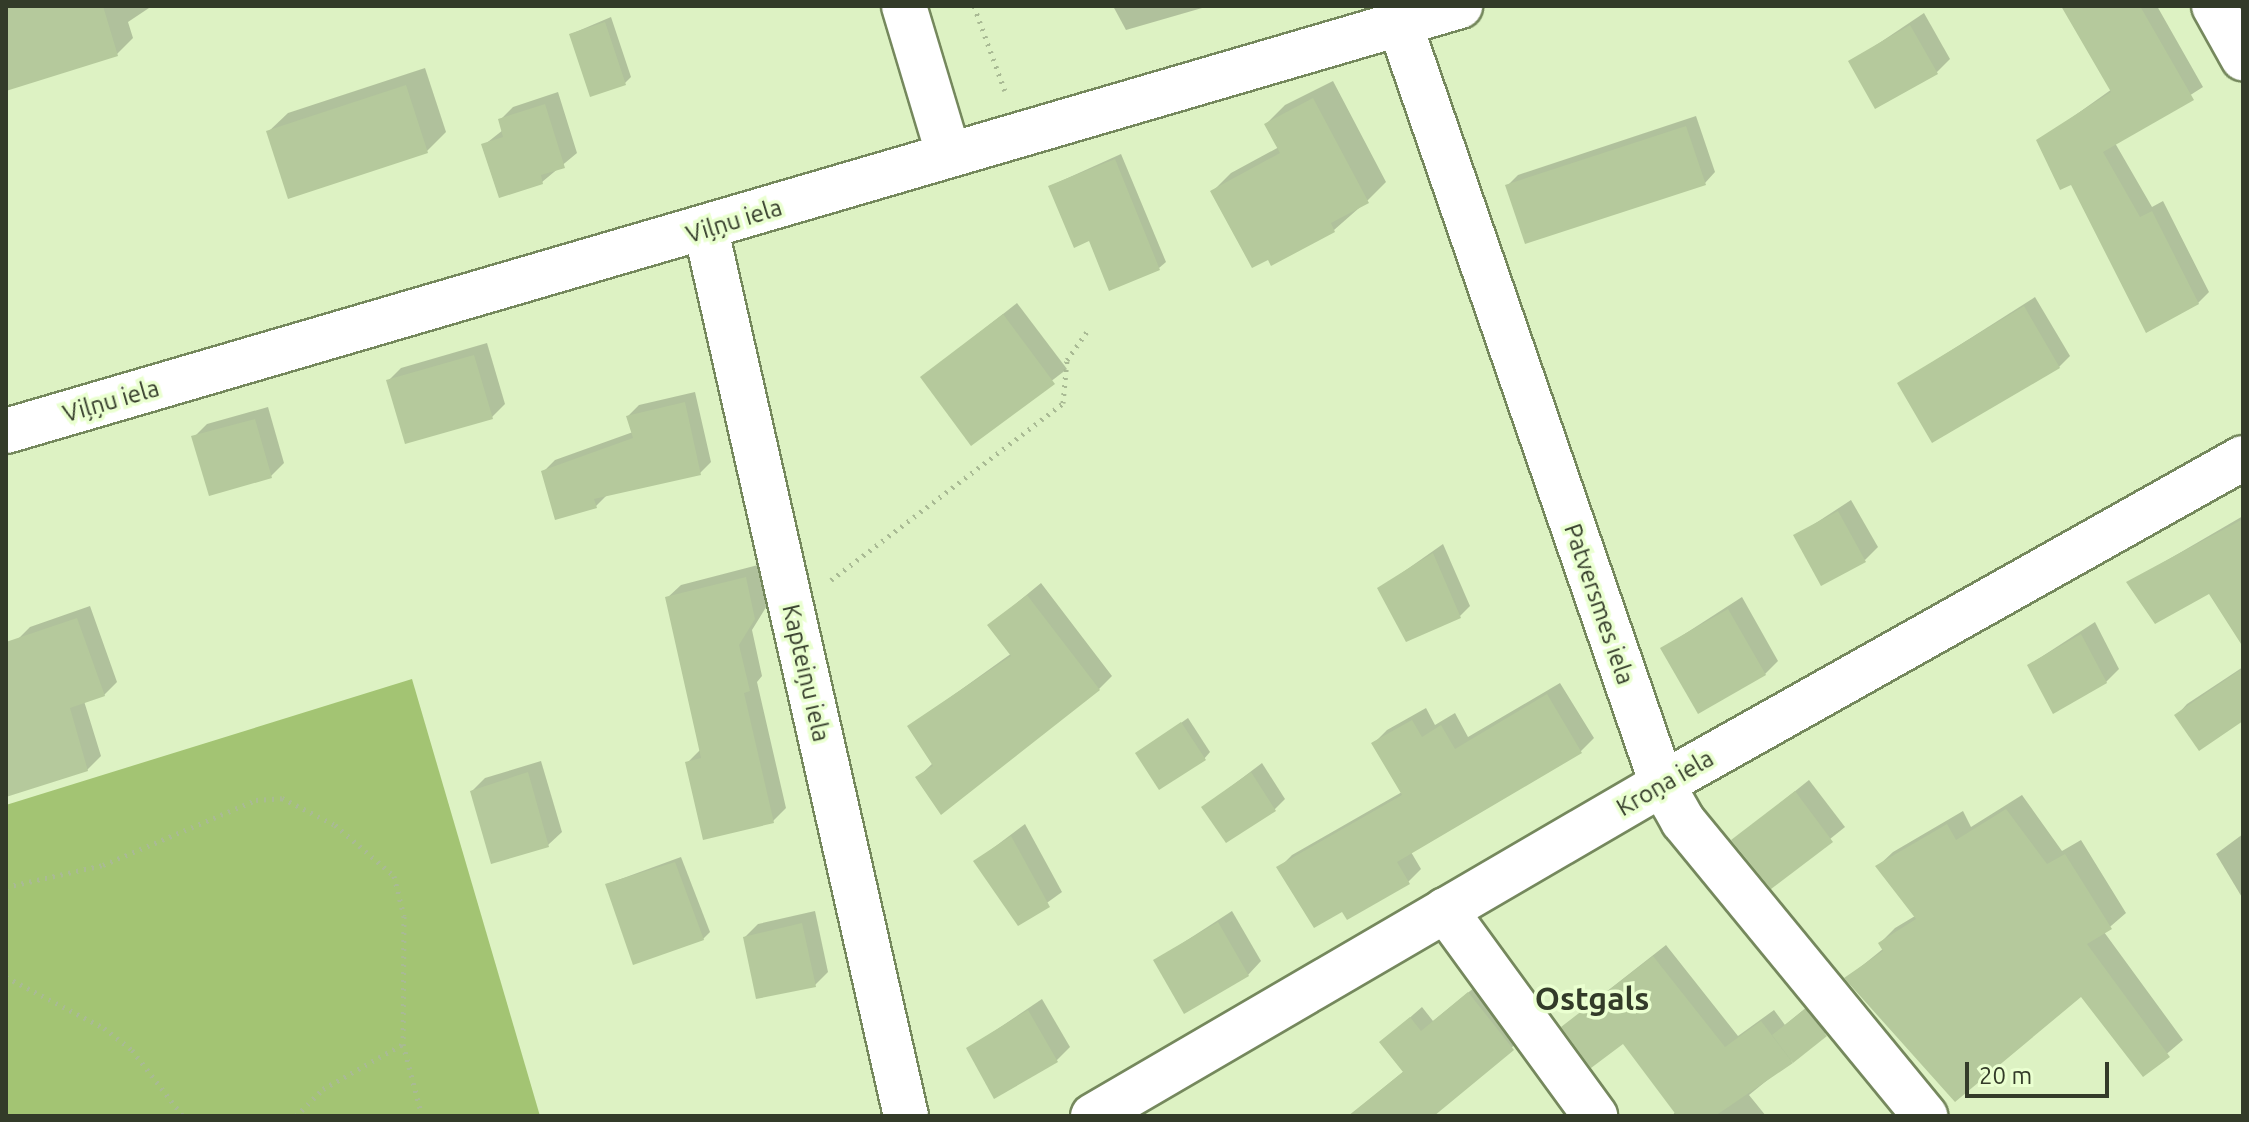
<!DOCTYPE html>
<meta charset="utf-8">
<style>
body{margin:0}
#map{position:relative;width:2249px;height:1122px;overflow:hidden;background:#ddf2c3;font-family:Ubuntu,sans-serif}
div>[style]{position:absolute}
[style*='--x']{left:calc(var(--x)*1px);top:calc(var(--y)*1px);width:calc(var(--w)*1px);rotate:calc(var(--a)*1deg)}
.green>*{inset:0;background:#a3c473}
.shadow>*{inset:0;background:#0003}
.building>*{inset:0;background:#b5c99c}
.path>*{height:5px;margin-top:-2.5px;transform-origin:0;background:repeating-linear-gradient(90deg,#a9ba94 0 2px,transparent 0 8px)}
.roads{filter:drop-shadow(2px 0 #75885d) drop-shadow(-2px 0 #75885d) drop-shadow(0 2px #75885d) drop-shadow(0 -2px #75885d)}
.street>*{height:44px;margin:-22px;padding:0 22px;transform-origin:22px;border-radius:22px;background:#fff}
.secondary>*{height:44px;margin:-22px;padding:0 22px;transform-origin:22px;border-radius:22px;background:#fff}
span{translate:-50% -50%;white-space:nowrap;text-align:center;line-height:1.15;-webkit-text-stroke:7px #eaffd0;paint-order:stroke}
.street-label{font-size:24px;color:#333b29}
.district-label{font-size:32px;color:#333b29;font-weight:700}
.frame{position:absolute;inset:0;border:8px solid #333b29;pointer-events:none}
.scale{position:absolute;left:1965px;top:1062px;width:144px;height:36px;box-sizing:border-box;border:4px solid #333b29;border-top:0;padding-left:10px;font-size:24px;line-height:28px;white-space:nowrap;color:#333b29;-webkit-text-stroke:6px #eaffd0;paint-order:stroke}
</style>
<div id="map">
<div class="green">
<i style="clip-path:polygon(412px 679px,540px 1116px,6px 1116px,6px 805px)"></i>
</div>
<div class="shadow">
<i style="clip-path:polygon(6px 6px,152px 6px,128px 22px,133px 38px,117px 54px,6px 89px)"></i>
<i style="clip-path:polygon(1113px 6px,1209px 6px,1126px 30px)"></i>
<i style="clip-path:polygon(2064px 6px,2157px 6px,2203px 87px,2115px 143px,2152px 207px,2163px 201px,2209px 292px,2198px 303px,2072px 182px,2039px 141px,2112px 89px)"></i>
<i style="clip-path:polygon(1924px 13px,1950px 59px,1937px 72px,1851px 62px)"></i>
<i style="clip-path:polygon(611px 17px,631px 77px,625px 83px,571px 34px)"></i>
<i style="clip-path:polygon(425px 68px,446px 132px,427px 151px,268px 132px,288px 113px)"></i>
<i style="clip-path:polygon(1333px 81px,1386px 182px,1367px 201px,1334px 230px,1212px 192px,1231px 173px,1279px 147px,1266px 124px,1285px 105px)"></i>
<i style="clip-path:polygon(558px 92px,577px 153px,542px 182px,484px 145px,503px 130px,500px 120px,513px 107px)"></i>
<i style="clip-path:polygon(1696px 116px,1715px 172px,1705px 183px,1507px 186px,1518px 175px)"></i>
<i style="clip-path:polygon(1121px 154px,1166px 262px,1159px 268px,1090px 238px,1050px 186px)"></i>
<i style="clip-path:polygon(2035px 297px,2070px 356px,2059px 367px,1900px 383px)"></i>
<i style="clip-path:polygon(1017px 303px,1067px 369px,971px 443px,923px 377px)"></i>
<i style="clip-path:polygon(487px 343px,505px 404px,492px 417px,388px 381px,401px 368px)"></i>
<i style="clip-path:polygon(695px 392px,711px 462px,700px 473px,607px 495px,595px 507px,544px 471px,555px 460px,633px 432px,628px 416px,639px 405px)"></i>
<i style="clip-path:polygon(268px 407px,284px 463px,271px 476px,194px 437px,207px 424px)"></i>
<i style="clip-path:polygon(1851px 500px,1878px 547px,1865px 560px,1796px 536px)"></i>
<i style="clip-path:polygon(2243px 516px,2243px 643px,2209px 591px,2128px 583px)"></i>
<i style="clip-path:polygon(1443px 544px,1470px 606px,1460px 616px,1379px 589px)"></i>
<i style="clip-path:polygon(758px 565px,768px 604px,752px 630px,762px 676px,757px 682px,786px 808px,773px 821px,687px 763px,701px 749px,667px 598px,681px 585px)"></i>
<i style="clip-path:polygon(1041px 583px,1112px 676px,1099px 689px,917px 778px,933px 763px,909px 727px,1012px 653px,990px 625px)"></i>
<i style="clip-path:polygon(1742px 597px,1778px 661px,1765px 674px,1663px 648px)"></i>
<i style="clip-path:polygon(90px 606px,117px 682px,104px 695px,84px 701px,101px 756px,87px 770px,6px 795px,6px 719px,17px 640px,30px 627px)"></i>
<i style="clip-path:polygon(2095px 622px,2119px 669px,2106px 682px,2029px 665px)"></i>
<i style="clip-path:polygon(2243px 667px,2243px 719px,2177px 715px,2187px 704px)"></i>
<i style="clip-path:polygon(1560px 683px,1594px 738px,1581px 751px,1411px 852px,1421px 869px,1408px 882px,1343px 909px,1279px 868px,1292px 855px,1402px 792px,1374px 743px,1387px 730px,1426px 708px,1435px 725px,1455px 713px,1468px 737px)"></i>
<i style="clip-path:polygon(1188px 718px,1210px 752px,1204px 759px,1138px 753px)"></i>
<i style="clip-path:polygon(541px 761px,562px 832px,548px 845px,492px 862px,472px 791px,485px 778px)"></i>
<i style="clip-path:polygon(1262px 763px,1285px 799px,1274px 810px,1204px 807px)"></i>
<i style="clip-path:polygon(1809px 780px,1845px 827px,1771px 886px,1734px 840px)"></i>
<i style="clip-path:polygon(2022px 795px,2062px 851px,2081px 840px,2126px 913px,2104px 932px,2183px 1040px,2143px 1074px,2081px 994px,1847px 978px,1884px 948px,1880px 943px,1895px 928px,1915px 916px,1878px 866px,1893px 852px,1963px 811px,1971px 827px)"></i>
<i style="clip-path:polygon(1025px 824px,1062px 892px,1019px 923px,976px 861px)"></i>
<i style="clip-path:polygon(2243px 834px,2243px 899px,2216px 854px)"></i>
<i style="clip-path:polygon(681px 857px,710px 932px,703px 939px,607px 884px)"></i>
<i style="clip-path:polygon(815px 911px,828px 972px,815px 985px,745px 937px,758px 924px)"></i>
<i style="clip-path:polygon(1232px 911px,1261px 961px,1248px 975px,1155px 961px)"></i>
<i style="clip-path:polygon(1666px 945px,1738px 1036px,1774px 1010px,1785px 1025px,1819px 997px,1839px 1022px,1749px 1095px,1766px 1116px,1672px 1116px,1676px 1111px,1623px 1041px,1587px 1007px)"></i>
<i style="clip-path:polygon(1480px 983px,1524px 1037px,1431px 1116px,1349px 1116px,1404px 1071px,1382px 1042px,1422px 1007px,1433px 1021px)"></i>
<i style="clip-path:polygon(1042px 999px,1070px 1047px,1056px 1061px,968px 1049px)"></i>
</div>
<div class="building">
<i style="clip-path:polygon(6px 6px,103px 6px,118px 56px,6px 91px)"></i>
<i style="clip-path:polygon(2061px 6px,2140px 6px,2194px 100px,2103px 152px,2140px 217px,2152px 211px,2199px 304px,2146px 333px,2071px 185px,2060px 190px,2036px 140px,2111px 92px)"></i>
<i style="clip-path:polygon(605px 22px,626px 85px,590px 97px,569px 34px)"></i>
<i style="clip-path:polygon(1910px 25px,1938px 74px,1875px 109px,1848px 61px)"></i>
<i style="clip-path:polygon(406px 85px,428px 153px,288px 199px,266px 131px)"></i>
<i style="clip-path:polygon(1313px 98px,1369px 203px,1331px 223px,1335px 232px,1271px 266px,1268px 260px,1252px 268px,1210px 191px,1280px 153px,1264px 124px)"></i>
<i style="clip-path:polygon(545px 104px,565px 168px,541px 175px,543px 184px,499px 198px,481px 144px,503px 137px,498px 119px)"></i>
<i style="clip-path:polygon(1686px 126px,1706px 185px,1525px 244px,1505px 185px)"></i>
<i style="clip-path:polygon(1115px 159px,1160px 270px,1109px 291px,1089px 241px,1074px 248px,1048px 186px)"></i>
<i style="clip-path:polygon(2024px 306px,2060px 368px,1932px 443px,1897px 383px)"></i>
<i style="clip-path:polygon(1003px 314px,1055px 384px,971px 446px,920px 377px)"></i>
<i style="clip-path:polygon(474px 355px,493px 419px,405px 444px,386px 380px)"></i>
<i style="clip-path:polygon(685px 402px,701px 475px,594px 499px,597px 508px,555px 520px,541px 471px,633px 438px,626px 416px)"></i>
<i style="clip-path:polygon(255px 419px,272px 478px,209px 496px,191px 436px)"></i>
<i style="clip-path:polygon(1838px 511px,1866px 562px,1821px 586px,1793px 535px)"></i>
<i style="clip-path:polygon(2243px 519px,2243px 647px,2209px 594px,2155px 624px,2126px 582px)"></i>
<i style="clip-path:polygon(1433px 553px,1461px 618px,1406px 642px,1377px 588px)"></i>
<i style="clip-path:polygon(746px 577px,755px 619px,739px 645px,750px 691px,744px 693px,774px 823px,703px 840px,685px 762px,701px 758px,665px 597px)"></i>
<i style="clip-path:polygon(1027px 595px,1100px 690px,941px 815px,915px 777px,933px 766px,907px 726px,1011px 656px,987px 625px)"></i>
<i style="clip-path:polygon(1728px 609px,1766px 675px,1698px 714px,1660px 648px)"></i>
<i style="clip-path:polygon(77px 618px,105px 696px,70px 708px,88px 771px,6px 797px,6px 642px)"></i>
<i style="clip-path:polygon(2081px 634px,2107px 683px,2053px 714px,2027px 665px)"></i>
<i style="clip-path:polygon(2243px 668px,2243px 721px,2199px 751px,2174px 715px)"></i>
<i style="clip-path:polygon(1547px 694px,1582px 753px,1397px 862px,1410px 884px,1347px 920px,1342px 912px,1314px 928px,1276px 867px,1402px 795px,1371px 743px,1412px 720px,1422px 737px,1441px 725px,1455px 749px)"></i>
<i style="clip-path:polygon(1181px 722px,1206px 760px,1159px 790px,1135px 753px)"></i>
<i style="clip-path:polygon(528px 772px,549px 847px,491px 864px,470px 791px)"></i>
<i style="clip-path:polygon(1251px 772px,1276px 811px,1226px 843px,1201px 807px)"></i>
<i style="clip-path:polygon(1795px 791px,1833px 842px,1771px 889px,1731px 840px)"></i>
<i style="clip-path:polygon(2006px 809px,2047px 864px,2065px 854px,2112px 929px,2087px 944px,2170px 1057px,2143px 1077px,2081px 997px,1955px 1102px,1844px 978px,1883px 951px,1878px 943px,1916px 919px,1875px 866px,1947px 824px,1956px 840px)"></i>
<i style="clip-path:polygon(1011px 836px,1050px 907px,1018px 926px,973px 861px)"></i>
<i style="clip-path:polygon(675px 862px,704px 940px,633px 965px,605px 884px)"></i>
<i style="clip-path:polygon(1218px 922px,1249px 976px,1184px 1014px,1153px 960px)"></i>
<i style="clip-path:polygon(802px 923px,816px 987px,756px 999px,743px 937px)"></i>
<i style="clip-path:polygon(1653px 956px,1725px 1047px,1761px 1021px,1793px 1063px,1715px 1116px,1677px 1116px,1623px 1044px,1591px 1068px,1561px 1027px)"></i>
<i style="clip-path:polygon(1468px 992px,1514px 1050px,1434px 1116px,1348px 1116px,1403px 1072px,1379px 1042px,1410px 1017px,1421px 1031px)"></i>
<i style="clip-path:polygon(1805px 1009px,1827px 1036px,1793px 1063px,1772px 1035px)"></i>
<i style="clip-path:polygon(1028px 1010px,1058px 1062px,994px 1099px,966px 1048px)"></i>
</div>
<div class="path">
<i style="--x:974;--y:6;--w:90;--a:70"></i>
<i style="--x:831;--y:580;--w:292;--a:-37.3"></i>
<i style="--x:1063;--y:403;--w:43;--a:-84.7"></i>
<i style="--x:1067;--y:360;--w:35;--a:-55"></i>
<i style="--x:6;--y:887;--w:99;--a:-12.8"></i>
<i style="--x:103;--y:865;--w:166;--a:-23"></i>
<i style="--x:256;--y:800;--w:26;--a:-4"></i>
<i style="--x:282;--y:798;--w:59;--a:27"></i>
<i style="--x:335;--y:825;--w:78;--a:40.8"></i>
<i style="--x:394;--y:876;--w:41;--a:76"></i>
<i style="--x:404;--y:916;--w:128;--a:90.4"></i>
<i style="--x:403;--y:1044;--w:74;--a:75.2"></i>
<i style="--x:6;--y:977;--w:110;--a:27.5"></i>
<i style="--x:104;--y:1028;--w:36;--a:38"></i>
<i style="--x:132;--y:1050;--w:83;--a:52.3"></i>
<i style="--x:296;--y:1116;--w:38;--a:-45"></i>
<i style="--x:323;--y:1089;--w:92;--a:-29.4"></i>
</div>
<div class="roads">
<div class="street">
<i style="--x:904;--y:6;--w:153;--a:73.3"></i>
<i style="--x:2214;--y:6;--w:60;--a:60.9"></i>
<i style="--x:1399;--y:22;--w:806;--a:70.96"></i>
<i style="--x:1662;--y:784;--w:43;--a:60.4"></i>
<i style="--x:1683;--y:821;--w:382;--a:50.6"></i>
<i style="--x:706;--y:230;--w:908;--a:77.28"></i>
<i style="--x:6;--y:431;--w:1515;--a:-16.29"></i>
<i style="--x:1445;--y:910;--w:255;--a:53.9"></i>
</div>
<div class="secondary">
<i style="--x:1093;--y:1116;--w:659;--a:-30.26"></i>
<i style="--x:1662;--y:784;--w:666;--a:-29.3"></i>
</div>
</div>
<div class="street-label">
<span style="left:734px;top:221px;rotate:-17deg">Viļņu iela</span>
<span style="left:111px;top:401px;rotate:-16deg">Viļņu iela</span>
<span style="left:1599px;top:604px;rotate:71deg">Patversmes iela</span>
<span style="left:806px;top:673px;rotate:77deg">Kapteiņu iela</span>
<span style="left:1665px;top:783px;rotate:-30deg">Kroņa iela</span>
</div>
<div class="district-label">
<span style="left:1592px;top:998px">Ostgals</span>
</div>
<div class="frame"></div>
<div class="scale">20 m</div>
</div>
